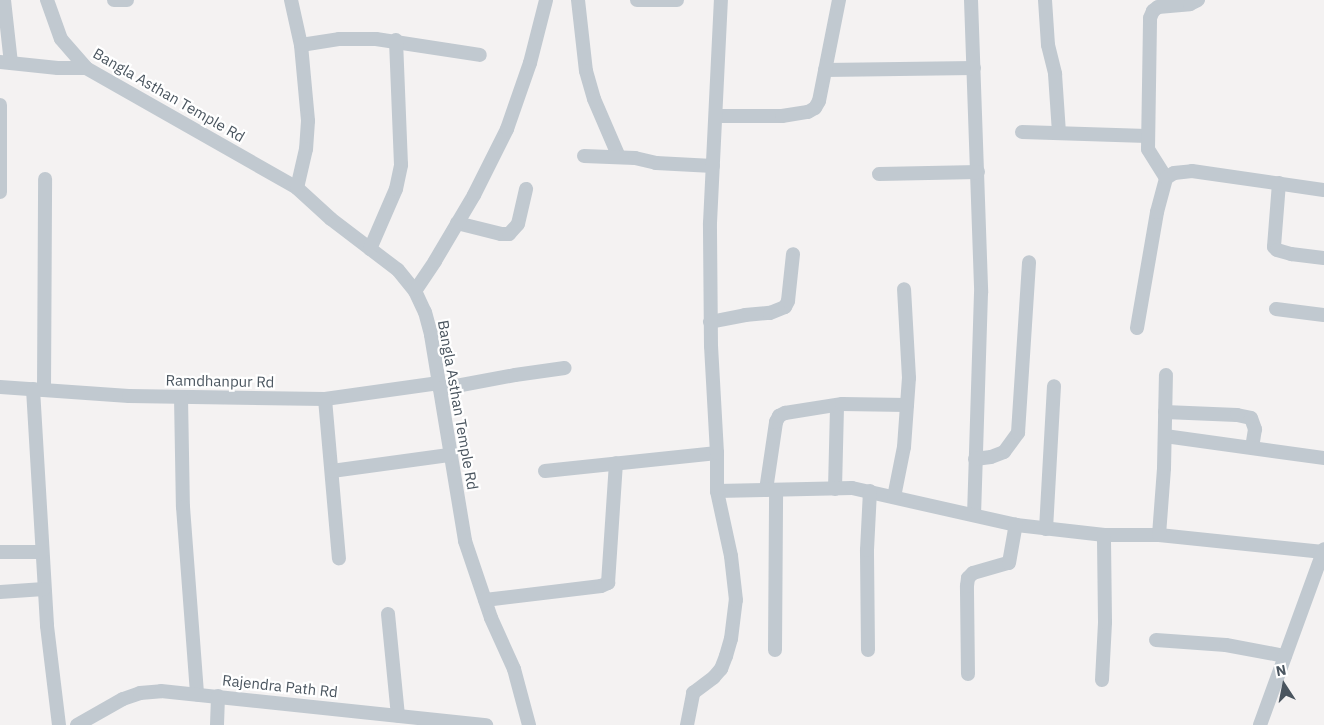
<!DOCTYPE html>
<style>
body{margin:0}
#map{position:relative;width:1324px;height:725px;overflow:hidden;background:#f4f2f2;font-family:"IBM Plex Sans",sans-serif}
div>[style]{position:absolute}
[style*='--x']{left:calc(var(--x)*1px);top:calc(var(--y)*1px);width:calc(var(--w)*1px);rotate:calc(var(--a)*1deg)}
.minor>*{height:14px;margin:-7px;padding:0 7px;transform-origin:7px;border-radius:7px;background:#c1c9d0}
span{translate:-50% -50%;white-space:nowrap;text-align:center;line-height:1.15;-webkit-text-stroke:4.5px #fff;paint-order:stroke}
.street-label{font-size:15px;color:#4a555f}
.north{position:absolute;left:1259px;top:660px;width:50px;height:50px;-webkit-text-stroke:4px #fff;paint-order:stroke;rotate:349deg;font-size:14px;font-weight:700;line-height:20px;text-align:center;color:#4a555f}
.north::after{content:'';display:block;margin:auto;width:18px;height:22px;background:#4a555f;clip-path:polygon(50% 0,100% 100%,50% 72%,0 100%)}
</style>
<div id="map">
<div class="minor">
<i style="--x:4;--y:0;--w:63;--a:83.7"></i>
<i style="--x:47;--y:0;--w:41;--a:70.3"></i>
<i style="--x:61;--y:39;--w:38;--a:49"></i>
<i style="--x:86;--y:68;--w:243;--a:29.6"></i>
<i style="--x:297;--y:188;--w:46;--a:42.4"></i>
<i style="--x:331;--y:219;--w:84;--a:37.3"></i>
<i style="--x:398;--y:270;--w:27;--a:51"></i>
<i style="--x:415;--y:291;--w:23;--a:65"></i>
<i style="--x:425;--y:312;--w:24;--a:75"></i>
<i style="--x:431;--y:335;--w:209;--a:80.6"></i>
<i style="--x:465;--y:541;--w:81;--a:71.3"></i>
<i style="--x:491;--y:618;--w:56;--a:65.7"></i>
<i style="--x:514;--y:669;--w:58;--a:75"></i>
<i style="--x:114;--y:0;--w:13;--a:0"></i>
<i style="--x:291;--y:0;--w:46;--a:77.5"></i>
<i style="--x:301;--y:45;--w:76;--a:84.7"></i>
<i style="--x:308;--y:121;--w:28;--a:94"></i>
<i style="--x:306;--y:149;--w:40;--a:103"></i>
<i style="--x:578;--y:0;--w:71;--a:83.6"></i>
<i style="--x:586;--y:71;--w:29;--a:74"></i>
<i style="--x:594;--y:99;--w:63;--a:66.7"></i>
<i style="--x:637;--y:0;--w:40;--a:0"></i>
<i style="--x:971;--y:0;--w:293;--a:88"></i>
<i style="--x:981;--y:293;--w:222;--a:91.8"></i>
<i style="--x:1045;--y:0;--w:45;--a:86.2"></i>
<i style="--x:1048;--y:45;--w:30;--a:76"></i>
<i style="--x:1055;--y:74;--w:58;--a:86.1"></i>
<i style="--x:301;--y:45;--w:38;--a:-9"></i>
<i style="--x:339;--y:39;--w:37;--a:0"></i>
<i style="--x:376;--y:39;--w:105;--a:8.7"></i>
<i style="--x:0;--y:62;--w:58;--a:5.9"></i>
<i style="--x:58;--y:68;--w:28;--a:0"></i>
<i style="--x:825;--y:70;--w:149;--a:-0.8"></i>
<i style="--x:0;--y:105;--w:87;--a:90"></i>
<i style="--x:716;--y:116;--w:66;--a:0"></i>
<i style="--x:782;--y:116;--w:26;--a:-9"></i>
<i style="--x:808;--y:112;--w:8;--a:-30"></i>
<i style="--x:815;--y:108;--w:8;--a:-60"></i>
<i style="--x:819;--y:101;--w:103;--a:-78.8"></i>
<i style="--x:1022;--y:132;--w:125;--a:1.8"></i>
<i style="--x:584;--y:156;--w:51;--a:2.2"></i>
<i style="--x:635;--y:158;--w:22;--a:13"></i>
<i style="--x:656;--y:163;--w:57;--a:3"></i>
<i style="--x:879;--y:174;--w:99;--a:-1.2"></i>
<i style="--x:1166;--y:178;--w:34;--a:-122"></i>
<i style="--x:1148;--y:149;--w:131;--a:-89.1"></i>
<i style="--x:1150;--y:18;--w:8;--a:-67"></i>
<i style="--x:1153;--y:11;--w:6;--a:-39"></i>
<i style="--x:1158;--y:7;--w:32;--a:-5"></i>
<i style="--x:1190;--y:4;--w:9;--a:-27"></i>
<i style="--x:1279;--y:183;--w:64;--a:94.5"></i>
<i style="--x:1274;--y:247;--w:4;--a:45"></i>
<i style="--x:1277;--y:250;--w:15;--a:16"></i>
<i style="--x:1291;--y:254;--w:33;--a:7"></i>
<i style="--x:457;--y:223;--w:45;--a:14"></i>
<i style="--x:501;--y:234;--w:8;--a:0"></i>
<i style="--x:509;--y:234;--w:13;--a:-48"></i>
<i style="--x:518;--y:224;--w:36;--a:-77"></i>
<i style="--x:370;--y:249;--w:65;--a:-66.6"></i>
<i style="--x:396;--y:189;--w:25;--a:-78"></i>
<i style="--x:401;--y:165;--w:125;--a:-92.3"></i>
<i style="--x:415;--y:291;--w:36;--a:-56"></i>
<i style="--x:435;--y:261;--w:77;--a:-59.4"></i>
<i style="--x:474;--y:195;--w:74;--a:-63.4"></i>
<i style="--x:507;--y:129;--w:70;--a:-70.8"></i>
<i style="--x:530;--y:63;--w:65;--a:-75.7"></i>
<i style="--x:1276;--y:309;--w:48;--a:7.1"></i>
<i style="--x:710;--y:322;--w:36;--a:-11"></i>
<i style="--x:745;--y:315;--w:25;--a:-5"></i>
<i style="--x:770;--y:313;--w:16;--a:-22"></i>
<i style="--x:785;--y:307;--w:7;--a:-63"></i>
<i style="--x:788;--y:301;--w:47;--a:-83.9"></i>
<i style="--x:1137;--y:328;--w:118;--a:-80.2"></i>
<i style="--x:1157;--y:212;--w:35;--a:-75"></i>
<i style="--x:1166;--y:178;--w:9;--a:-32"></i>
<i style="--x:1174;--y:173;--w:18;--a:-6"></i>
<i style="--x:1192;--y:171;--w:133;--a:8.2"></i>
<i style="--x:0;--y:387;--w:129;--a:4"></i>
<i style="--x:129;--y:396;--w:196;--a:0.9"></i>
<i style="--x:325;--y:399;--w:115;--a:-8"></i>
<i style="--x:33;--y:389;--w:237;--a:86.6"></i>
<i style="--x:47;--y:626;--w:100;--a:83.1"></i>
<i style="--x:440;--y:389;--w:76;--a:-10.6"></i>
<i style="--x:515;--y:375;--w:50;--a:-8"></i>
<i style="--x:44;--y:390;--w:211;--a:-89.7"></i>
<i style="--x:181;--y:397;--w:110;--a:89"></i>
<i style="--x:183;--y:507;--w:188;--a:85.7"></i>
<i style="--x:325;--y:399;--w:160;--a:85"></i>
<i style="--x:1165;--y:412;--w:72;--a:2.4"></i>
<i style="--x:1237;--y:415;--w:14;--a:12"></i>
<i style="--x:1251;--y:418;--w:12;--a:70"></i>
<i style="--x:1255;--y:429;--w:18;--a:99"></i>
<i style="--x:1165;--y:436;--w:161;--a:7.9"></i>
<i style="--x:975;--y:459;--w:16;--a:-7"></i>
<i style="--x:991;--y:457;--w:14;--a:-21"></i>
<i style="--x:1004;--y:452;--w:24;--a:-54"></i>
<i style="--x:1018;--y:433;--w:171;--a:-86.3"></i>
<i style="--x:332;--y:471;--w:118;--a:-7.8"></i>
<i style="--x:545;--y:471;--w:173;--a:-6"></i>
<i style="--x:835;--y:489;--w:84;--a:-88.6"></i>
<i style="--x:766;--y:490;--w:69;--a:-81.6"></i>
<i style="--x:776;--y:422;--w:7;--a:-63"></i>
<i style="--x:779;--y:416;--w:7;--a:-27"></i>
<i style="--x:785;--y:413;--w:58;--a:-9"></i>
<i style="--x:842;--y:404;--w:65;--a:0.9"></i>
<i style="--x:717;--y:491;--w:135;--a:-1.3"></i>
<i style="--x:852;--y:488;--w:168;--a:12.7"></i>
<i style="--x:1016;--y:525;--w:89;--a:6.5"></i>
<i style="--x:1104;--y:535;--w:55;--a:0"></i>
<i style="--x:1159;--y:535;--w:165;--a:5.9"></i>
<i style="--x:894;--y:497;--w:51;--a:-78.7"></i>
<i style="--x:904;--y:447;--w:69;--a:-85.9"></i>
<i style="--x:909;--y:378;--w:89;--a:-93.2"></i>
<i style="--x:1046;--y:529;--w:143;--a:-86.8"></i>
<i style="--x:1159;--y:535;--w:67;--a:-85.7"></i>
<i style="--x:1164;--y:468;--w:93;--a:-88.8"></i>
<i style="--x:0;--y:552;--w:42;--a:0"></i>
<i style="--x:0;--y:592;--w:44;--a:-3.9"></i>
<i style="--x:485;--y:600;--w:117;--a:-6.9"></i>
<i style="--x:601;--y:586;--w:8;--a:-23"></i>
<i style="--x:608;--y:583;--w:120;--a:-86.2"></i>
<i style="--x:388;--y:614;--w:102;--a:84.4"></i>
<i style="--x:1156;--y:640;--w:70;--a:4.1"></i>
<i style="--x:1226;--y:645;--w:60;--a:10.6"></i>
<i style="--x:775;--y:650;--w:160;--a:-89.6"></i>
<i style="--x:868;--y:650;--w:100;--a:-90.6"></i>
<i style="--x:867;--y:550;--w:59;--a:-87.1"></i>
<i style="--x:968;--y:674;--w:88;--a:-90.7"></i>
<i style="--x:967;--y:586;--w:8;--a:-83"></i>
<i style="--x:968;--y:578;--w:7;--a:-45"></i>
<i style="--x:973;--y:573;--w:37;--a:-16"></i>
<i style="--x:1009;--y:563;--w:39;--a:-80"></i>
<i style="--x:1102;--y:680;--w:58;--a:-87"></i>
<i style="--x:1105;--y:622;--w:87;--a:-90.7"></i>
<i style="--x:77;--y:725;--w:53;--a:-29.5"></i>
<i style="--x:123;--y:699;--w:18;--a:-19"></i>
<i style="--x:140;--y:693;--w:21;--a:-5"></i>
<i style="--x:161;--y:691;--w:327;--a:6"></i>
<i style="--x:217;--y:725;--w:29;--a:-88"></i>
<i style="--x:687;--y:725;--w:33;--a:-79"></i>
<i style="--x:693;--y:693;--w:26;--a:-37"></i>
<i style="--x:714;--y:677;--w:11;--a:-49"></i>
<i style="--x:721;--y:669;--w:14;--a:-69"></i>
<i style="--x:726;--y:656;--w:18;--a:-74"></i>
<i style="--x:731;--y:639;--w:39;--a:-83"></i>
<i style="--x:736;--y:600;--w:44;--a:-96.5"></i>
<i style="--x:731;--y:556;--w:66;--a:-102.2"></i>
<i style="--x:717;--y:491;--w:38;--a:-90"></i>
<i style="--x:717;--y:453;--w:107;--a:-93.2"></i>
<i style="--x:711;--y:346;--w:123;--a:-90.5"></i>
<i style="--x:710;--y:223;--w:223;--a:-87.2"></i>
<i style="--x:1260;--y:725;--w:187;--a:-70"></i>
</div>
<div class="street-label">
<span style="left:169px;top:95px;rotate:30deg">Bangla Asthan Temple Rd</span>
<span style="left:220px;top:381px;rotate:1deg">Ramdhanpur Rd</span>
<span style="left:458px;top:405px;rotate:80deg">Bangla Asthan Temple Rd</span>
<span style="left:280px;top:686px;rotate:6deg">Rajendra Path Rd</span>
</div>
<div class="north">N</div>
</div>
